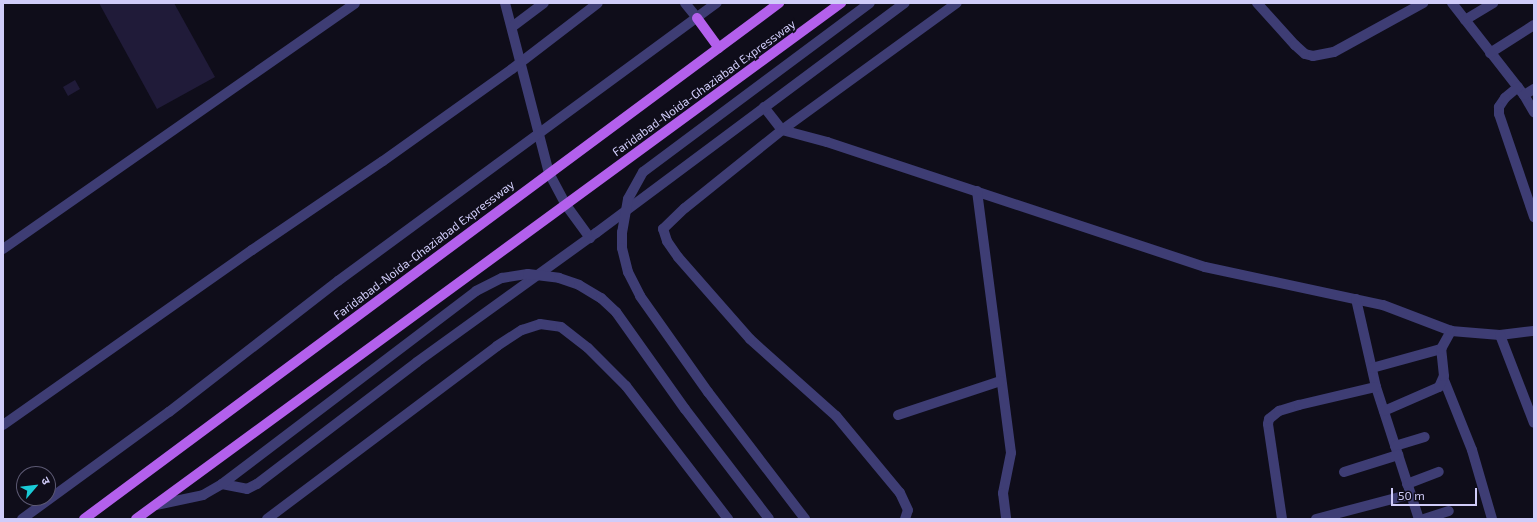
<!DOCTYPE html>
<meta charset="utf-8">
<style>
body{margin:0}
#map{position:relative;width:1537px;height:522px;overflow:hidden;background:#0f0d1a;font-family:"Exo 2","Noto Sans Devanagari",sans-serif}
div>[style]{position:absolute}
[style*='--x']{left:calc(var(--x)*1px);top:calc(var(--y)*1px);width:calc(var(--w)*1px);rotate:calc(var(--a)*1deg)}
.building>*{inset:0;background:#201b39}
.minor>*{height:10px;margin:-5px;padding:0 5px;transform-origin:5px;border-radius:5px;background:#3e3d74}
.major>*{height:10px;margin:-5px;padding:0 5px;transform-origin:5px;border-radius:5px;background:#b360ec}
.minor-bridge>*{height:10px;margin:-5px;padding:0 5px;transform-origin:5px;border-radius:5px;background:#3e3d74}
span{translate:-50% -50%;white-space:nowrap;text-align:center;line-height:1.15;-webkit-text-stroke:4px #0f0d1a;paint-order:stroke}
.street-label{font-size:12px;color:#d0ccf9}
.frame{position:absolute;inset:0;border:4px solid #d0ccf9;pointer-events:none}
.north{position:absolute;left:16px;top:466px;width:40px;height:40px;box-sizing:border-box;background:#0f0d1a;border:1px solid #5c5973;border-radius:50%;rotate:62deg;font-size:11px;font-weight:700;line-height:16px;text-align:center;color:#d0ccf9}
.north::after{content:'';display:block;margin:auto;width:14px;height:18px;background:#1acbd7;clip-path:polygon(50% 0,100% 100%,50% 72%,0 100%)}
.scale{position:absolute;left:1391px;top:488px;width:86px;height:18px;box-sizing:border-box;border:2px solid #d0ccf9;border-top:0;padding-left:5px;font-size:12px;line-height:14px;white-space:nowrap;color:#d0ccf9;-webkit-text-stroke:3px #0f0d1a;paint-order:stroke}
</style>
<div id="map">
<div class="building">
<i style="clip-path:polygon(99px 3px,174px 3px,215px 77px,157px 109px)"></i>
<i style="clip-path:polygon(75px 80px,80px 89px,68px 96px,63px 87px)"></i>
</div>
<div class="minor">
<i style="--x:505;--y:3;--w:176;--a:75.5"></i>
<i style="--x:549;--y:173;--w:36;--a:62"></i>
<i style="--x:566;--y:205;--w:41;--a:54"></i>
<i style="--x:685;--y:3;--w:19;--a:51"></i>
<i style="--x:1257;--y:3;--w:57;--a:47.9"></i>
<i style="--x:1295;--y:45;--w:13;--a:42"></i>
<i style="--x:1305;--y:54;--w:8;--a:14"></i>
<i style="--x:1313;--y:56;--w:21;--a:-11"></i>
<i style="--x:1334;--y:52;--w:102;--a:-28.8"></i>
<i style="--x:1452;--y:3;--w:117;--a:52"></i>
<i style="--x:1524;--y:95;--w:20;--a:60"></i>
<i style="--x:1465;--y:20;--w:33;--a:-31"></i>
<i style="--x:512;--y:27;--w:40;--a:-37"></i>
<i style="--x:1490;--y:53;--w:52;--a:-32.5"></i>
<i style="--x:1518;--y:87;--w:17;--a:140"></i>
<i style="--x:1505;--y:98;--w:11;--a:124"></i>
<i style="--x:1499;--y:107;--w:7;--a:90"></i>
<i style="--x:1499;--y:114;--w:109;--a:71.2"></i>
<i style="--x:1524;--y:95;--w:12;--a:-31"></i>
<i style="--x:764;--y:107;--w:29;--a:52"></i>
<i style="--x:782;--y:130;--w:47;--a:14.9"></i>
<i style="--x:827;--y:142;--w:398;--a:18.3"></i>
<i style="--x:1205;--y:267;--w:182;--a:12.1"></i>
<i style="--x:1383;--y:305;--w:73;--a:20.9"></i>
<i style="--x:1451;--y:331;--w:49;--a:4.7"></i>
<i style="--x:1500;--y:335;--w:34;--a:-7"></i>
<i style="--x:977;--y:191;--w:264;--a:82.6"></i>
<i style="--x:1011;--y:453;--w:41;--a:101.3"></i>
<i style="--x:1003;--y:493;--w:26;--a:83"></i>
<i style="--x:628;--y:199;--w:31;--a:-61"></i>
<i style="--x:643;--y:172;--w:283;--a:-36.7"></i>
<i style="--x:3;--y:249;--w:429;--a:-34.9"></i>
<i style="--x:640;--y:296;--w:118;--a:54.7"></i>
<i style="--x:708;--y:392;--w:160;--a:52.6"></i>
<i style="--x:1356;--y:299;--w:90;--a:77.2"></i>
<i style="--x:1376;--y:387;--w:139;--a:72"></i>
<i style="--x:616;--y:312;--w:119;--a:54.6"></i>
<i style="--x:685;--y:409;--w:138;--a:52.6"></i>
<i style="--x:1500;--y:335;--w:94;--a:68.9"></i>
<i style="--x:1372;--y:368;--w:72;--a:-15.4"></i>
<i style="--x:1444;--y:380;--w:75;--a:68.2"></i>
<i style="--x:1472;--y:450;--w:72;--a:73.8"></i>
<i style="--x:1384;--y:411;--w:60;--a:-23.6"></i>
<i style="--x:1439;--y:387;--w:12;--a:-66"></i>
<i style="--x:1444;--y:376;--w:27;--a:-96"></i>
<i style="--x:1441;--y:349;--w:21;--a:-61"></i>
<i style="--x:898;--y:415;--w:108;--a:-18.3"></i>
<i style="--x:3;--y:425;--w:304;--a:-35.1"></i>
<i style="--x:252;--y:250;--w:158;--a:-34.2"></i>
<i style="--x:383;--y:161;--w:158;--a:-35.5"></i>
<i style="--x:512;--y:69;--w:108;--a:-37.5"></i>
<i style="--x:1395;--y:446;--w:31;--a:-17"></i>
<i style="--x:1344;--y:472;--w:57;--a:-17.5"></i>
<i style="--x:222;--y:484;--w:25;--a:11"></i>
<i style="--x:247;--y:489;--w:11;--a:-27"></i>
<i style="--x:257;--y:484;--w:201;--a:-37.3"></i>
<i style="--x:417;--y:362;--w:221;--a:-35.8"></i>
<i style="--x:596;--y:233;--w:385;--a:-36.7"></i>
<i style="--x:1407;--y:484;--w:34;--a:-21"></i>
<i style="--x:156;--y:505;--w:48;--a:-12"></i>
<i style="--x:203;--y:495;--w:22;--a:-30"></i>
<i style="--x:222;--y:484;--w:319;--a:-37.2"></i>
<i style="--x:476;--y:291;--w:29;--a:-27"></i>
<i style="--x:22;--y:519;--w:182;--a:-36.1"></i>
<i style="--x:169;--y:412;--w:214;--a:-37.8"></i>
<i style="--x:338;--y:281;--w:470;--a:-36.3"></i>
<i style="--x:267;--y:519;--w:288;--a:-36.9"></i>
<i style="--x:497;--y:346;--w:30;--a:-33"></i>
<i style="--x:522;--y:330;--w:19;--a:-18"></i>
<i style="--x:540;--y:324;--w:21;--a:8"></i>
<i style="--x:561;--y:327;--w:34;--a:38"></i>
<i style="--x:588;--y:348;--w:54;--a:45"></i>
<i style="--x:626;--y:386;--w:168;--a:52.5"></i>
<i style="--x:905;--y:519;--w:9;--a:-72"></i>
<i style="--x:908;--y:510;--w:19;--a:-115"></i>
<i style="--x:900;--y:493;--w:100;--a:-129.7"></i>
<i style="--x:836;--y:416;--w:115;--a:-138.2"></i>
<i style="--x:750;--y:339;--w:109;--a:-131.3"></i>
<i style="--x:678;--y:257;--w:19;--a:-125"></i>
<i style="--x:667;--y:241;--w:13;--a:-108"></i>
<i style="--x:663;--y:229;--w:30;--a:-44"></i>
<i style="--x:685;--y:208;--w:124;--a:-38.8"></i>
<i style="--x:782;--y:130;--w:216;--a:-36"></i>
<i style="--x:1282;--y:519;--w:96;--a:-98.4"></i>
<i style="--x:1268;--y:424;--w:5;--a:-79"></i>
<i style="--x:1269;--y:419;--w:13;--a:-39"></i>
<i style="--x:1279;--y:411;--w:21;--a:-17"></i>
<i style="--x:1299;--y:405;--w:79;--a:-13.2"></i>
<i style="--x:1316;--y:519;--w:98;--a:-14.7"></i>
<i style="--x:1424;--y:519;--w:26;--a:-18"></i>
</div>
<div class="major">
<i style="--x:697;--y:18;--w:37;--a:54"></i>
<i style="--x:84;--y:519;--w:866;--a:-36.59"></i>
<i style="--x:136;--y:519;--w:874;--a:-36.2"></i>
</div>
<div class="minor-bridge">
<i style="--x:628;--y:199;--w:34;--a:100"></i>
<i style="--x:622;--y:232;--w:16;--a:90"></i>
<i style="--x:622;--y:248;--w:25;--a:76"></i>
<i style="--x:628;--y:272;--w:27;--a:63"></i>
<i style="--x:502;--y:278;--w:26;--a:-9"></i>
<i style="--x:528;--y:274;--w:31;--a:7"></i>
<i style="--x:559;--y:278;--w:21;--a:19"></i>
<i style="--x:579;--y:285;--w:26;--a:31"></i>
<i style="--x:601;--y:298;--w:21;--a:43"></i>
</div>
<div class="street-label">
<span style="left:704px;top:88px;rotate:-36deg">Faridabad-Noida-Ghaziabad Expressway</span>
<span style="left:424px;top:250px;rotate:-37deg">Faridabad-Noida-Ghaziabad Expressway</span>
</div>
<div class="frame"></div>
<div class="north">उ</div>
<div class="scale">50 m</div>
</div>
